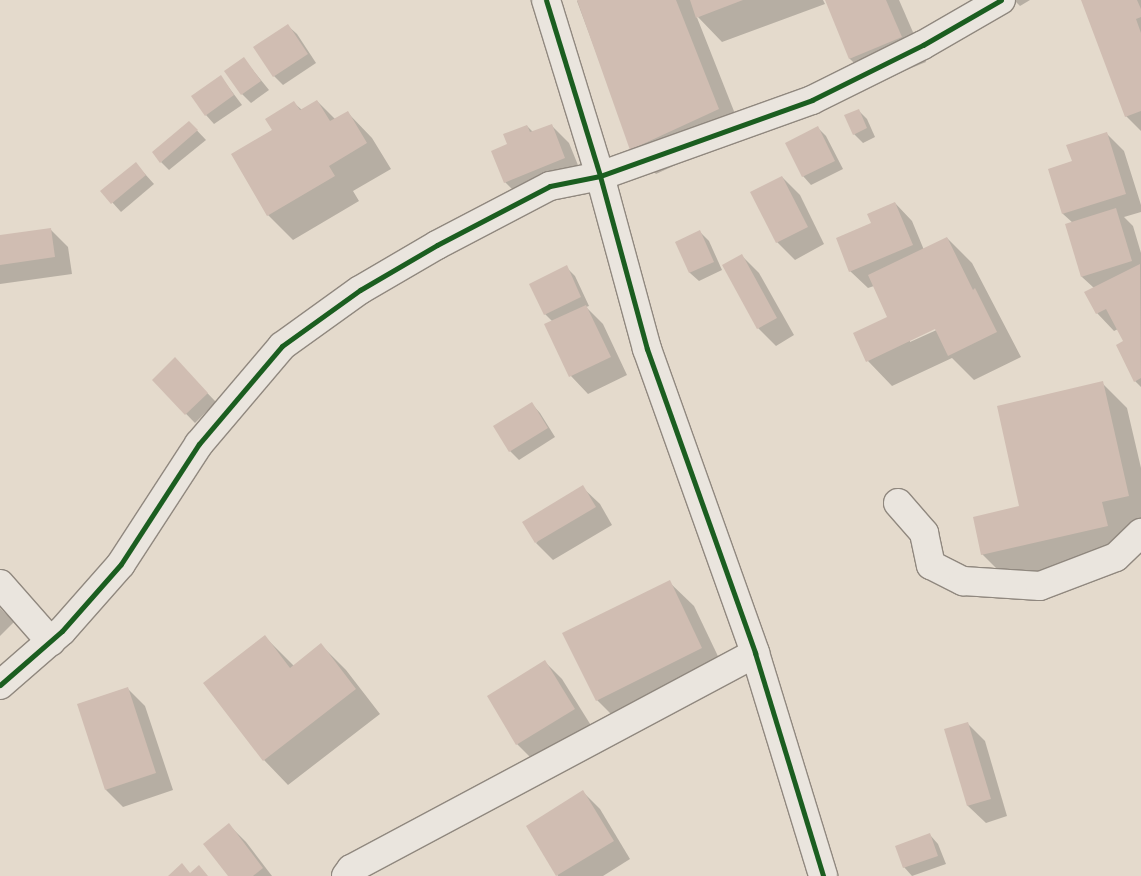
<!DOCTYPE html>
<style>
body{margin:0}
#map{position:relative;width:1141px;height:876px;overflow:hidden;background:#e4dacc;font-family:"Old Standard TT",serif}
div>[style]{position:absolute}
[style*='--x']{left:calc(var(--x)*1px);top:calc(var(--y)*1px);width:calc(var(--w)*1px);rotate:calc(var(--a)*1deg)}
.shadow>*{inset:0;background:#0003}
.building>*{inset:0;background:#d0bdb2}
.roads{filter:drop-shadow(1px 0 #90887f) drop-shadow(-1px 0 #90887f) drop-shadow(0 1px #90887f) drop-shadow(0 -1px #90887f)}
.minor>*{height:28px;margin:-14px;padding:0 14px;transform-origin:14px;border-radius:14px;background:#eae5de}
.cycleway>*{height:5px;margin:-2.5px;padding:0 2.5px;transform-origin:2.5px;border-radius:2.5px;background:#1b5e20}
span{translate:-50% -50%;white-space:nowrap;text-align:center;line-height:1.15;-webkit-text-stroke:5px #f5e8d7;paint-order:stroke}
</style>
<div id="map">
<div class="shadow">
<i style="clip-path:polygon(580px 0,823px 0,825px 4px,722px 42px,696px 15px,743px 134px,656px 174px,632px 149px,577px 1px)"></i>
<i style="clip-path:polygon(826px 0,899px 0,926px 62px,875px 83px,850px 59px)"></i>
<i style="clip-path:polygon(1014px 0,1030px 0,1020px 6px)"></i>
<i style="clip-path:polygon(1083px 0,1141px 0,1141px 131px,1126px 116px)"></i>
<i style="clip-path:polygon(288px 26px,297px 34px,316px 63px,283px 85px,274px 76px,255px 48px)"></i>
<i style="clip-path:polygon(244px 59px,269px 90px,251px 103px,242px 94px)"></i>
<i style="clip-path:polygon(221px 77px,242px 105px,214px 124px,206px 115px)"></i>
<i style="clip-path:polygon(317px 101px,336px 120px,348px 113px,372px 138px,391px 169px,353px 191px,359px 201px,293px 240px,268px 215px,233px 155px,273px 130px,294px 103px,302px 110px)"></i>
<i style="clip-path:polygon(858px 110px,867px 119px,875px 137px,863px 143px,854px 134px)"></i>
<i style="clip-path:polygon(189px 122px,206px 140px,169px 170px,161px 162px)"></i>
<i style="clip-path:polygon(551px 125px,569px 143px,582px 175px,523px 200px,505px 182px,509px 144px,527px 126px,533px 132px)"></i>
<i style="clip-path:polygon(817px 127px,826px 136px,843px 169px,811px 185px,803px 176px)"></i>
<i style="clip-path:polygon(1107px 134px,1124px 151px,1141px 205px,1141px 212px,1124px 217px,1133px 226px,1141px 253px,1141px 387px,1135px 381px,1125px 342px,1118px 329px,1114px 331px,1097px 313px,1094px 288px,1082px 277px,1067px 225px,1073px 223px,1063px 214px,1050px 170px,1073px 162px)"></i>
<i style="clip-path:polygon(136px 164px,154px 184px,121px 212px,102px 191px)"></i>
<i style="clip-path:polygon(782px 177px,800px 195px,824px 244px,795px 260px,777px 242px,752px 192px)"></i>
<i style="clip-path:polygon(evenodd,895px 203px,912px 221px,924px 250px,947px 238px,972px 263px,1021px 357px,974px 380px,952px 358px,892px 386px,868px 361px,854px 334px,889px 317px,874px 286px,868px 288px,850px 271px,873px 224px,895px 203px,940px 325px,941px 328px,910px 342px,910px 340px,940px 325px)"></i>
<i style="clip-path:polygon(50px 229px,68px 247px,72px 274px,0 284px,0 236px)"></i>
<i style="clip-path:polygon(700px 232px,709px 241px,722px 270px,699px 281px,690px 273px,676px 242px)"></i>
<i style="clip-path:polygon(742px 256px,759px 273px,794px 335px,776px 346px,758px 328px)"></i>
<i style="clip-path:polygon(566px 267px,575px 276px,589px 306px,586px 307px,603px 324px,627px 375px,588px 394px,571px 376px,553px 322px,545px 314px)"></i>
<i style="clip-path:polygon(183px 368px,216px 402px,195px 423px,153px 380px)"></i>
<i style="clip-path:polygon(1102px 383px,1127px 408px,1141px 468px,1141px 523px,1126px 526px,1132px 551px,1007px 579px,982px 554px,1021px 507px)"></i>
<i style="clip-path:polygon(532px 404px,540px 413px,555px 437px,519px 460px,510px 451px)"></i>
<i style="clip-path:polygon(582px 487px,600px 504px,612px 525px,553px 560px,536px 543px)"></i>
<i style="clip-path:polygon(669px 582px,694px 606px,726px 673px,622px 725px,597px 700px)"></i>
<i style="clip-path:polygon(0 608px,14px 622px,0 636px)"></i>
<i style="clip-path:polygon(265px 637px,294px 666px,321px 645px,346px 670px,380px 714px,288px 785px,264px 760px)"></i>
<i style="clip-path:polygon(545px 662px,562px 679px,592px 727px,535px 762px,517px 744px)"></i>
<i style="clip-path:polygon(127px 688px,145px 706px,173px 790px,123px 807px,106px 790px)"></i>
<i style="clip-path:polygon(967px 723px,985px 741px,1007px 816px,986px 823px,968px 806px,946px 730px)"></i>
<i style="clip-path:polygon(583px 792px,600px 809px,630px 859px,603px 876px,558px 876px,528px 827px)"></i>
<i style="clip-path:polygon(229px 825px,246px 842px,272px 876px,230px 876px)"></i>
<i style="clip-path:polygon(930px 835px,938px 844px,946px 864px,912px 876px,904px 867px)"></i>
</div>
<div class="building">
<i style="clip-path:polygon(577px 0,676px 0,719px 109px,630px 150px)"></i>
<i style="clip-path:polygon(690px 0,743px 0,696px 18px)"></i>
<i style="clip-path:polygon(825px 0,886px 0,902px 37px,849px 59px)"></i>
<i style="clip-path:polygon(1081px 0,1137px 0,1141px 9px,1141px 17px,1136px 19px,1141px 33px,1141px 111px,1125px 117px)"></i>
<i style="clip-path:polygon(288px 24px,308px 54px,273px 77px,253px 47px)"></i>
<i style="clip-path:polygon(244px 57px,261px 81px,241px 95px,224px 71px)"></i>
<i style="clip-path:polygon(221px 75px,234px 95px,205px 116px,191px 96px)"></i>
<i style="clip-path:polygon(317px 100px,330px 121px,348px 111px,367px 143px,329px 166px,335px 176px,267px 216px,231px 154px,272px 130px,265px 119px,294px 101px,300px 110px)"></i>
<i style="clip-path:polygon(859px 109px,867px 128px,853px 135px,844px 115px)"></i>
<i style="clip-path:polygon(189px 121px,198px 130px,160px 163px,152px 152px)"></i>
<i style="clip-path:polygon(552px 124px,565px 158px,504px 183px,491px 151px,507px 144px,503px 134px,527px 125px,530px 132px)"></i>
<i style="clip-path:polygon(818px 126px,835px 161px,802px 177px,785px 143px)"></i>
<i style="clip-path:polygon(1107px 132px,1126px 194px,1062px 214px,1048px 169px,1072px 161px,1066px 145px)"></i>
<i style="clip-path:polygon(136px 162px,146px 175px,111px 204px,100px 191px)"></i>
<i style="clip-path:polygon(782px 176px,808px 227px,776px 243px,750px 192px)"></i>
<i style="clip-path:polygon(895px 202px,913px 245px,849px 272px,836px 238px,871px 223px,867px 214px)"></i>
<i style="clip-path:polygon(1116px 208px,1132px 261px,1081px 277px,1065px 224px)"></i>
<i style="clip-path:polygon(51px 228px,55px 257px,0 265px,0 235px)"></i>
<i style="clip-path:polygon(700px 230px,714px 262px,689px 273px,675px 242px)"></i>
<i style="clip-path:polygon(947px 237px,973px 290px,975px 288px,997px 332px,948px 356px,935px 329px,866px 362px,853px 333px,887px 317px,868px 275px)"></i>
<i style="clip-path:polygon(742px 254px,777px 318px,757px 329px,722px 265px)"></i>
<i style="clip-path:polygon(1140px 264px,1141px 378px,1134px 382px,1116px 345px,1123px 341px,1106px 309px,1096px 314px,1084px 292px)"></i>
<i style="clip-path:polygon(567px 265px,581px 297px,544px 315px,529px 284px)"></i>
<i style="clip-path:polygon(586px 305px,611px 357px,569px 377px,544px 324px)"></i>
<i style="clip-path:polygon(175px 357px,208px 393px,185px 415px,152px 380px)"></i>
<i style="clip-path:polygon(1103px 381px,1129px 496px,1102px 502px,1108px 526px,981px 555px,973px 517px,1019px 506px,997px 406px)"></i>
<i style="clip-path:polygon(532px 402px,548px 428px,509px 452px,493px 426px)"></i>
<i style="clip-path:polygon(583px 485px,596px 507px,535px 543px,522px 522px)"></i>
<i style="clip-path:polygon(670px 580px,702px 648px,596px 701px,562px 633px)"></i>
<i style="clip-path:polygon(265px 635px,290px 668px,321px 643px,356px 689px,263px 761px,203px 683px)"></i>
<i style="clip-path:polygon(545px 660px,575px 709px,516px 745px,487px 696px)"></i>
<i style="clip-path:polygon(128px 687px,156px 773px,105px 790px,77px 704px)"></i>
<i style="clip-path:polygon(968px 722px,991px 799px,967px 806px,944px 729px)"></i>
<i style="clip-path:polygon(583px 790px,614px 841px,556px 876px,526px 826px)"></i>
<i style="clip-path:polygon(229px 823px,263px 868px,253px 876px,228px 876px,203px 844px)"></i>
<i style="clip-path:polygon(930px 833px,938px 856px,903px 868px,895px 846px)"></i>
<i style="clip-path:polygon(182px 863px,190px 873px,199px 865px,208px 876px,168px 876px)"></i>
</div>
<div class="roads">
<div class="minor">
<i style="--x:546;--y:0;--w:184;--a:72.9"></i>
<i style="--x:600;--y:176;--w:179;--a:74.8"></i>
<i style="--x:647;--y:349;--w:323;--a:70.4"></i>
<i style="--x:755;--y:653;--w:233;--a:73"></i>
<i style="--x:898;--y:503;--w:40;--a:49"></i>
<i style="--x:924;--y:533;--w:33;--a:78"></i>
<i style="--x:931;--y:565;--w:36;--a:27"></i>
<i style="--x:963;--y:581;--w:77;--a:3.7"></i>
<i style="--x:1040;--y:586;--w:81;--a:-20.9"></i>
<i style="--x:1116;--y:557;--w:35;--a:-44"></i>
<i style="--x:0;--y:584;--w:77;--a:48.7"></i>
<i style="--x:0;--y:685;--w:82;--a:-41.1"></i>
<i style="--x:62;--y:631;--w:89;--a:-48.6"></i>
<i style="--x:121;--y:564;--w:143;--a:-57"></i>
<i style="--x:199;--y:444;--w:128;--a:-49.7"></i>
<i style="--x:282;--y:346;--w:96;--a:-35.7"></i>
<i style="--x:360;--y:290;--w:89;--a:-30.3"></i>
<i style="--x:437;--y:245;--w:127;--a:-27.6"></i>
<i style="--x:550;--y:186;--w:51;--a:-11.3"></i>
<i style="--x:600;--y:176;--w:225;--a:-19.7"></i>
<i style="--x:812;--y:100;--w:124;--a:-26.4"></i>
<i style="--x:923;--y:45;--w:90;--a:-30"></i>
<i style="--x:346;--y:876;--w:9;--a:-54"></i>
<i style="--x:351;--y:869;--w:458;--a:-28.1"></i>
</div>
</div>
<div class="cycleway">
<i style="--x:546;--y:0;--w:184;--a:72.9"></i>
<i style="--x:600;--y:176;--w:179;--a:74.8"></i>
<i style="--x:647;--y:349;--w:323;--a:70.4"></i>
<i style="--x:755;--y:653;--w:233;--a:73"></i>
<i style="--x:0;--y:685;--w:82;--a:-41.1"></i>
<i style="--x:62;--y:631;--w:89;--a:-48.6"></i>
<i style="--x:121;--y:564;--w:143;--a:-57"></i>
<i style="--x:199;--y:444;--w:128;--a:-49.7"></i>
<i style="--x:282;--y:346;--w:96;--a:-35.7"></i>
<i style="--x:360;--y:290;--w:89;--a:-30.3"></i>
<i style="--x:437;--y:245;--w:127;--a:-27.6"></i>
<i style="--x:550;--y:186;--w:51;--a:-11.3"></i>
<i style="--x:600;--y:176;--w:225;--a:-19.7"></i>
<i style="--x:812;--y:100;--w:124;--a:-26.4"></i>
<i style="--x:923;--y:45;--w:90;--a:-30"></i>
</div>
</div>
